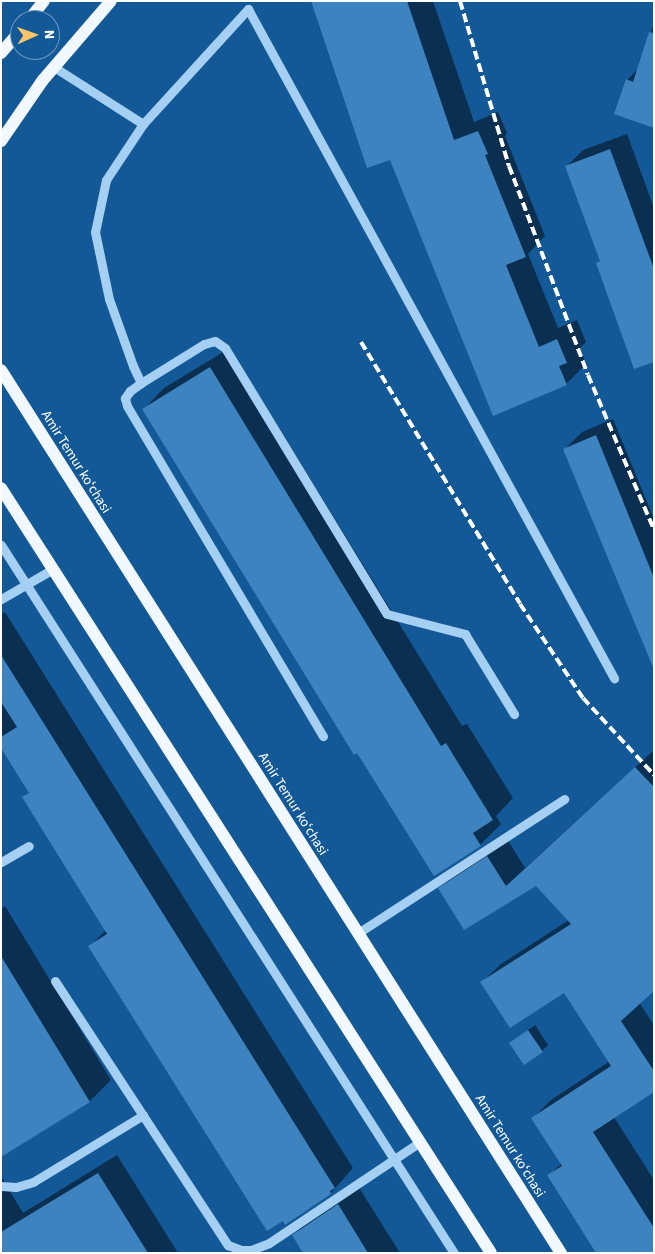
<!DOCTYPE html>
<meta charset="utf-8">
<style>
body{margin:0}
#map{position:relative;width:655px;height:1254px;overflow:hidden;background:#135998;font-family:"Source Sans 3",sans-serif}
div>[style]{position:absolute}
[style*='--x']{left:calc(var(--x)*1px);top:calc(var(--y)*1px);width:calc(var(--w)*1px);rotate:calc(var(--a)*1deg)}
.shadow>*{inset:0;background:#0007}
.building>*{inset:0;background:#3c83c0}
.minor>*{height:9px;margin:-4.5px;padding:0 4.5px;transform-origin:4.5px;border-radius:4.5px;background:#a5cff3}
.major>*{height:12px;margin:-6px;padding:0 6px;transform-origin:6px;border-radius:6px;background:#f1f8ff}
.rail>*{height:4px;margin-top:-2px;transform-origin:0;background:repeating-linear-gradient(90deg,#fff 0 9px,transparent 0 13px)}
span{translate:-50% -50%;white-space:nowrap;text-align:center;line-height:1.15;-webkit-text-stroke:4px #135998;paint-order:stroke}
.street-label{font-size:14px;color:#fff}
.frame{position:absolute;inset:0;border:2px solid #fff;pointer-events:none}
.north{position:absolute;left:10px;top:10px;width:50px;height:50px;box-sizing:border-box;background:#135998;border:1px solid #719bc1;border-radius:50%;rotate:88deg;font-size:14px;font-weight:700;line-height:20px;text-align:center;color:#fff}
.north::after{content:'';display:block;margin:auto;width:18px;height:22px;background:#ffc567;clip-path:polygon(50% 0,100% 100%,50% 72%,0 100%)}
</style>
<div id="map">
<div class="shadow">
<i style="clip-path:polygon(312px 1px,433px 1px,474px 122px,498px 112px,507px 133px,505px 136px,545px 236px,528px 254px,558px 328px,577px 320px,586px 342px,580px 348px,586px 364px,566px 384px,391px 158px)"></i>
<i style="clip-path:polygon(654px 23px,654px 127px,627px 80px,639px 68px)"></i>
<i style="clip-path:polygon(627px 134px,654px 208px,654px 361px,597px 263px,601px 260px,567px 166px,583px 150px)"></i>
<i style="clip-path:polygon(230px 348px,462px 726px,467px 724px,513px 798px,496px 816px,501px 824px,480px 845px,144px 409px,164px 388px)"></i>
<i style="clip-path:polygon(613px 419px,654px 519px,654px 670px,565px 449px,582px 432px)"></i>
<i style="clip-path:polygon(5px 612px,353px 1168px,331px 1193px,90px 946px,106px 930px,24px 798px,30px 791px,1px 746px,1px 614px)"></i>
<i style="clip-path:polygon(654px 750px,654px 989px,639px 1002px,654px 1025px,654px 1091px,614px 1117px,654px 1180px,654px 1253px,549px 1175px,562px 1163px,533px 1118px,551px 1100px,610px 1061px,564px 991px,482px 982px,501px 964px,569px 920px,536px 884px,465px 928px,440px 888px,459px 870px,507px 839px,525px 868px)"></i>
<i style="clip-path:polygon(5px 906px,111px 1080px,90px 1101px,1px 1155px,1px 909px)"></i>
<i style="clip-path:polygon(535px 1025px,548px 1045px,542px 1051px,511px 1043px)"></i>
<i style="clip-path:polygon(117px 1155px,178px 1253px,1px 1253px,1px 1176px,23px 1213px)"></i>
<i style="clip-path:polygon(358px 1186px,400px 1253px,304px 1253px,294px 1235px,313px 1216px)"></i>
</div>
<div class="building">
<i style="clip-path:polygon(311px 1px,407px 1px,454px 140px,478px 131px,488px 154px,485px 155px,526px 257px,506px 265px,539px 347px,557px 339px,567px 363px,559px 366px,567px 385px,493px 416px,390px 160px,367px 168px)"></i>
<i style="clip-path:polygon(649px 32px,654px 33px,654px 128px,614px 114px,626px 79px,633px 82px)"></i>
<i style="clip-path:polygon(610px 149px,654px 269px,654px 362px,634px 369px,596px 263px,600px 261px,565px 166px)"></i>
<i style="clip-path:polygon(210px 367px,441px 746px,446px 743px,493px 820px,473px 833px,481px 846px,434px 876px,357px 753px,354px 755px,142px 409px)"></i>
<i style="clip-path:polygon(596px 435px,654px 578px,654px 670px,563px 449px)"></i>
<i style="clip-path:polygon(1px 655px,335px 1188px,330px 1191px,331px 1194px,285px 1225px,283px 1221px,267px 1231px,88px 946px,107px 934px,22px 797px,29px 793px,1px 748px,1px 737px,17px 727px,1px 702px)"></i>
<i style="clip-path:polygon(635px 767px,654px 787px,654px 991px,621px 1021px,654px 1071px,654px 1092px,593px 1132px,654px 1228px,654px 1253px,596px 1253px,547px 1175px,562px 1166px,531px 1118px,611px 1066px,564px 993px,510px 1028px,480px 982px,571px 924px,536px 886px,464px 930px,438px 888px,487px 856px,506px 886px)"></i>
<i style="clip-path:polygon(1px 956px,90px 1102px,1px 1157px)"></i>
<i style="clip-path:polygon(528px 1030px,543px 1052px,524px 1065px,509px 1043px)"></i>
<i style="clip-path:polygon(98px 1173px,148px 1253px,1px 1253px,1px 1232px)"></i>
<i style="clip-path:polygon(338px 1204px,368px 1253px,303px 1253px,292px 1235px)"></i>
</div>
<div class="minor">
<i style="--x:54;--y:67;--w:106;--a:32.6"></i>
<i style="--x:143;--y:124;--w:156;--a:-47.6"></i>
<i style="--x:248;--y:9;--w:763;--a:61.32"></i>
<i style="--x:143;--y:124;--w:67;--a:123.5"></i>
<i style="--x:106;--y:180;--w:53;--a:101.9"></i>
<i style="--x:95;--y:232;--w:68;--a:78.2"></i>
<i style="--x:109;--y:299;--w:71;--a:70.3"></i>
<i style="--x:133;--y:366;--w:19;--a:65"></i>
<i style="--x:141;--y:383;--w:74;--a:-31.8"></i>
<i style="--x:204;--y:344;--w:11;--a:-15"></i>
<i style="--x:215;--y:341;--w:12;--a:35"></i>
<i style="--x:225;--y:348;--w:311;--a:58.7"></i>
<i style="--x:387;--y:614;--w:81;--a:14.4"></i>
<i style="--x:465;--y:634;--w:94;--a:58.5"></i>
<i style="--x:141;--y:383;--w:14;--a:144"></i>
<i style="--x:130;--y:391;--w:9;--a:126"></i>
<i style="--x:125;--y:398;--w:8;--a:76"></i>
<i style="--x:127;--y:406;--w:384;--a:59.3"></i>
<i style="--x:1;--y:545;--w:841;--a:57.39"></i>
<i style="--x:1;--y:599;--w:60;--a:-30"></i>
<i style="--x:1;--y:862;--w:32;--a:-30"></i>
<i style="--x:358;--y:933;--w:246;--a:-33"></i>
<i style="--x:55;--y:981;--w:316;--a:56.8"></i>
<i style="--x:228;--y:1245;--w:14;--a:21"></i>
<i style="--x:241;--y:1250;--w:10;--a:0"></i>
<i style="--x:251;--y:1250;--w:19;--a:-21"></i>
<i style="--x:269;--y:1243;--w:182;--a:-33.8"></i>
<i style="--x:1;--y:1186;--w:15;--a:4"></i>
<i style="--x:16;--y:1187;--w:18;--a:-16"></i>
<i style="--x:33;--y:1182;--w:129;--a:-31.3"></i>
</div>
<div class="major">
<i style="--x:29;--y:20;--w:24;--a:-52"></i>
<i style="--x:1;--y:53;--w:29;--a:-49"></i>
<i style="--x:1;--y:141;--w:74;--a:-55.5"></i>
<i style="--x:43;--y:80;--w:104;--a:-49.3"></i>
<i style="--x:1;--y:370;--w:1046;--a:57.62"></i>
<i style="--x:1;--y:488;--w:908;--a:57.36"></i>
</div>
<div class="rail">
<i style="--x:460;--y:1;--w:172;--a:73.5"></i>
<i style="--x:509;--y:166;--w:223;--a:69.3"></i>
<i style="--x:588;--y:375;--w:168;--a:66.9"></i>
<i style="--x:361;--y:342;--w:306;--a:58.7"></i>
<i style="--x:520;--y:604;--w:113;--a:56.2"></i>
<i style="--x:583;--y:698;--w:105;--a:47.3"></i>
</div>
<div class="street-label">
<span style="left:76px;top:462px;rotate:58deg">Amir Temur koʻchasi</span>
<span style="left:293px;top:804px;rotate:58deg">Amir Temur koʻchasi</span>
<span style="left:510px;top:1146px;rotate:58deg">Amir Temur koʻchasi</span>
</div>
<div class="frame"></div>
<div class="north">N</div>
</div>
